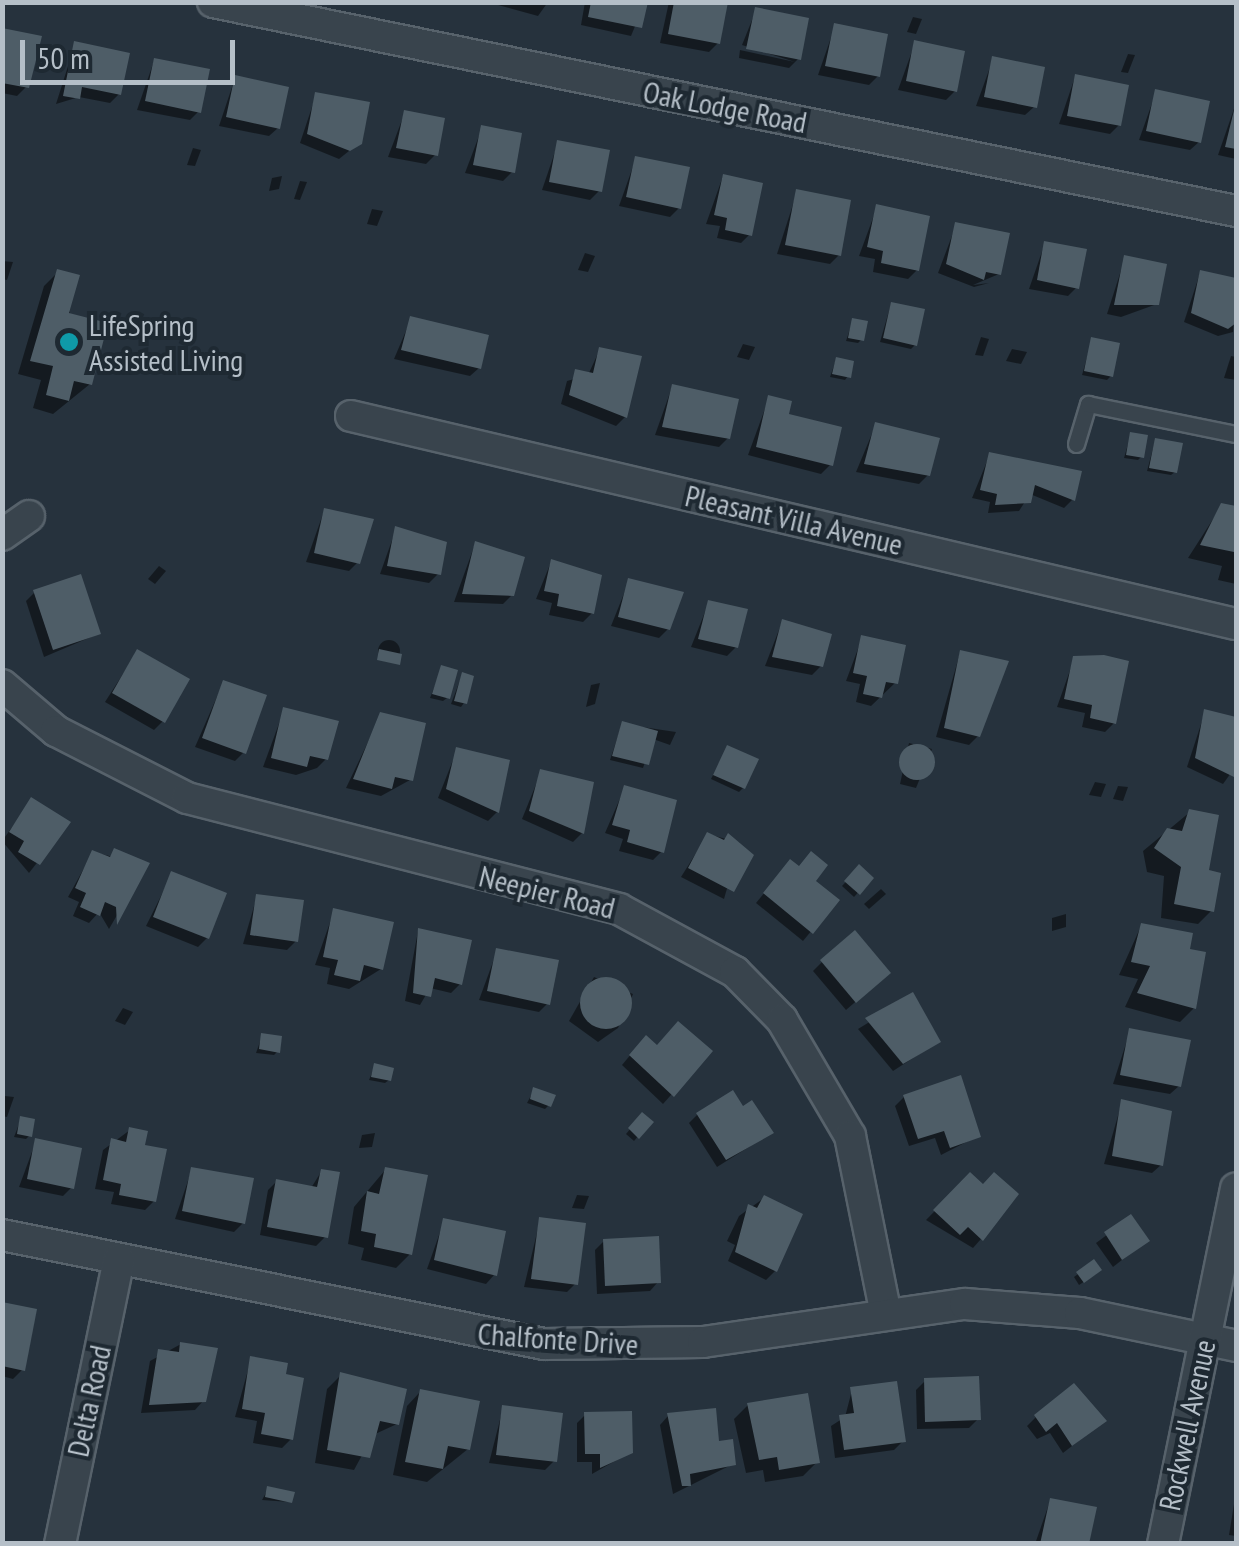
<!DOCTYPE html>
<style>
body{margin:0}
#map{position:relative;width:1239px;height:1546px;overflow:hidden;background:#26323d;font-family:"PT Sans Narrow",sans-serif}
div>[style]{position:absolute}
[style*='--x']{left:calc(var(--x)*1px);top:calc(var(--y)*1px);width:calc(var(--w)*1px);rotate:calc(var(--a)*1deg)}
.shadow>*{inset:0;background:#0007}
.round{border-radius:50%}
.building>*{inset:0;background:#4e5d67}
.roads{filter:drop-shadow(2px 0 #57626b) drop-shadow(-2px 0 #57626b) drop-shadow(0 2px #57626b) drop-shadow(0 -2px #57626b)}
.service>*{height:15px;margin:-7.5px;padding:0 7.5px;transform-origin:7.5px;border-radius:7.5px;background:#39444d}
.minor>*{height:30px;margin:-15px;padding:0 15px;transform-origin:15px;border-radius:15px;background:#39444d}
.dots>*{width:28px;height:28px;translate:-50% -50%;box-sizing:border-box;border:5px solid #1e2932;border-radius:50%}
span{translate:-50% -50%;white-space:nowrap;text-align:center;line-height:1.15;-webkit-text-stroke:8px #1e2932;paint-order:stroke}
.street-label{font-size:30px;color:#b5bfc8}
.poi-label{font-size:30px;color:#b5bfc8}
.left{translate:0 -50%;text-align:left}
.frame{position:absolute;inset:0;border:5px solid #b5bfc8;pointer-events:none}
.scale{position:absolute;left:20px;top:40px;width:215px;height:45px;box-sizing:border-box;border:5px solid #b5bfc8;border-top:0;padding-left:12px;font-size:30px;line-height:35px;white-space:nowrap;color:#b5bfc8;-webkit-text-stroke:8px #1e2932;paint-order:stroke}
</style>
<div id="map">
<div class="shadow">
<i style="clip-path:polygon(487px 2px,548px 2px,538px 16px)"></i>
<i style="clip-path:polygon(585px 2px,645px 2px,631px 36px,581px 25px)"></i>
<i style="clip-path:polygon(669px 2px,715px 2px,718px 43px,709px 52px,660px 43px)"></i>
<i style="clip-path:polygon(756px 10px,798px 59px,789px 68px,739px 58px,740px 50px,795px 62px,742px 45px)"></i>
<i style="clip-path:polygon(922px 19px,916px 34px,907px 32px,913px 17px)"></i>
<i style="clip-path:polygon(835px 26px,878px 76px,869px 85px,818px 75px)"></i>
<i style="clip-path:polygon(2px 34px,26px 87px,17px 96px,2px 93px)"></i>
<i style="clip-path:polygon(915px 43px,955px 91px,946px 100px,898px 90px)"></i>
<i style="clip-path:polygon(75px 44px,119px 94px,110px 103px,79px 97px,56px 104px)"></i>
<i style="clip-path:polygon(1128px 54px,1135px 55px,1128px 73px,1121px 72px)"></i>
<i style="clip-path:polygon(993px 59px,1034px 107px,1025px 115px,976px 106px)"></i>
<i style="clip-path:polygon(154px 61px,199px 111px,190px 120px,137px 110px)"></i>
<i style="clip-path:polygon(1075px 77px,1119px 125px,1110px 134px,1059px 124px)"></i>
<i style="clip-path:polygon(235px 78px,278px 128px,269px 136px,219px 126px)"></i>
<i style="clip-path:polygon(1156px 92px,1199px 142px,1190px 150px,1139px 140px)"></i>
<i style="clip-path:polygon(316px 95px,359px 143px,339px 159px,300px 143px)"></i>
<i style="clip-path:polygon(1235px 106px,1236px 107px,1236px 159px,1218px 155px)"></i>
<i style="clip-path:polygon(405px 112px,435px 155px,426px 164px,388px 157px)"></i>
<i style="clip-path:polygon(482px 128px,512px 172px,503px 181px,465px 173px)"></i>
<i style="clip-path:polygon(558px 143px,599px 191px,590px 200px,542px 190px)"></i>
<i style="clip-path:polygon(193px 148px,201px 150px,195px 166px,187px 165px)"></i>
<i style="clip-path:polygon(636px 158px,679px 208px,670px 217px,619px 206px)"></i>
<i style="clip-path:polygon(282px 176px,279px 189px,269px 191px,272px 178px)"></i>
<i style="clip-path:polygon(723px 176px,750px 234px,741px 243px,717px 238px,720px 226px,706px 224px)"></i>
<i style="clip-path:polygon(300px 181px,307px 182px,300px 200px,294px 199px)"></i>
<i style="clip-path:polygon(797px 192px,839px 255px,830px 264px,777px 254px)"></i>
<i style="clip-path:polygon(877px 207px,917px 270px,908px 279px,873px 272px,875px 259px,859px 256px)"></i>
<i style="clip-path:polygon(372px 209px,383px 211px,377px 226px,367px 224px)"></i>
<i style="clip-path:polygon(956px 225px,999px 274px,973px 285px,989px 283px,974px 287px,938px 273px)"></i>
<i style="clip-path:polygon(1045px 243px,1077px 287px,1068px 296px,1029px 289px)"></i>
<i style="clip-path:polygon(585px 253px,595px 256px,588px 272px,578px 270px)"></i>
<i style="clip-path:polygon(1125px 258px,1157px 304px,1121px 317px,1107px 314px)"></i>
<i style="clip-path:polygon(2px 261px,13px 262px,7px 280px,2px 279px)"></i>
<i style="clip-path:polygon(58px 272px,90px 384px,53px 414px,33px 408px,41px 380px,18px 374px,44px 286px)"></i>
<i style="clip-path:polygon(1200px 273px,1236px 284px,1233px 332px,1218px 336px,1184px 322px)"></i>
<i style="clip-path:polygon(891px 304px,915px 345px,911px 349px,880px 342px)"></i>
<i style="clip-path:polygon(411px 319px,479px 368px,470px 376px,394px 359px)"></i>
<i style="clip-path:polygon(853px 320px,862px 339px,858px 343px,846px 341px)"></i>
<i style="clip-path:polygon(981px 337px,989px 339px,983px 356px,975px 355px)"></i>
<i style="clip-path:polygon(1092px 340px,1111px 376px,1107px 380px,1082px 375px)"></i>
<i style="clip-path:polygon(743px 344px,755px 347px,749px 360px,737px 357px)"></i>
<i style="clip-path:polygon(600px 349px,625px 417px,616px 426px,561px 404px,567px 381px,588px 375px)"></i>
<i style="clip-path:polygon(1012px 349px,1027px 352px,1021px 364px,1006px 361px)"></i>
<i style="clip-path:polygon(1231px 356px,1236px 357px,1236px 380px,1224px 378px)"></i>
<i style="clip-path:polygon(836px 360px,848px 376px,845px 380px,830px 377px)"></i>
<i style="clip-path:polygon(672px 387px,728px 438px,719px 447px,655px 435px)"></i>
<i style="clip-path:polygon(769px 398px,830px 465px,821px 474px,748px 455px)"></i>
<i style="clip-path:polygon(876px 424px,928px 475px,919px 484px,856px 472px)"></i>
<i style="clip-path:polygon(1131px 434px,1142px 456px,1138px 460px,1124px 458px)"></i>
<i style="clip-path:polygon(1155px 441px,1175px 472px,1171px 475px,1147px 471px)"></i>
<i style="clip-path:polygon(990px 454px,1073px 499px,1064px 508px,1030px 494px,1019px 511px,988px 513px,990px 502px,972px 498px)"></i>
<i style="clip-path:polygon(1222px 505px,1236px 508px,1236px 584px,1218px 580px,1222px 566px,1188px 558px)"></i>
<i style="clip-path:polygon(324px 511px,358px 562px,349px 571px,306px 562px)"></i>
<i style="clip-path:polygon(396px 529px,438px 574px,429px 583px,380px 574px)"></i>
<i style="clip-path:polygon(475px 544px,512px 595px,503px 604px,454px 602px)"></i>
<i style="clip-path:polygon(551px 562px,592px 613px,583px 622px,549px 615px,552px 603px,536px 599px)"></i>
<i style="clip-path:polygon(159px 566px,166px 571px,155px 584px,148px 579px)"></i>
<i style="clip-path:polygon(629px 581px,668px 629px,659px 638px,611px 626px)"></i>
<i style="clip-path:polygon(35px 592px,98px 634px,44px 657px,26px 601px)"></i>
<i style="clip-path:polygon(709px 602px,736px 647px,727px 656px,691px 647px)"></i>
<i style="clip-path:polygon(782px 622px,821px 666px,812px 675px,765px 666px)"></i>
<i style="clip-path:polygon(862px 638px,895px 683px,871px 706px,856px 702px,860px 684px,846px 681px)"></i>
<i class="round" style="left:378px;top:640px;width:22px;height:22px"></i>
<i style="clip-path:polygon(137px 652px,163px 721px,154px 730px,105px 702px)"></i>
<i style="clip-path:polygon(960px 653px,978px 736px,969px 745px,936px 737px)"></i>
<i style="clip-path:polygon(1074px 659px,1114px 723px,1105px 732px,1082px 727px,1085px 713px,1057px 707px)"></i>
<i style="clip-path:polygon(442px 668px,447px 698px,443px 701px,430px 698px)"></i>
<i style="clip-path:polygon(462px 675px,464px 703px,461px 707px,451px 704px)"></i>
<i style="clip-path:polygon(223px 683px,244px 752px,235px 761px,195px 747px)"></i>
<i style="clip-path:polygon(600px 683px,595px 704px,586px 707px,591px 685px)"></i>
<i style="clip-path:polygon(284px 710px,326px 759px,317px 768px,296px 775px,263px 767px)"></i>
<i style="clip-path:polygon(1205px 712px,1236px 719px,1236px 766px,1223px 784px,1187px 767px)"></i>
<i style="clip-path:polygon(381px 715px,410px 780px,381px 796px,346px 788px)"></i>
<i style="clip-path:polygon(622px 724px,676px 732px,670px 745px,653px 739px,643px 768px,610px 760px)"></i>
<i style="clip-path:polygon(909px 743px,932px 749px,916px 788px,900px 784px)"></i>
<i style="clip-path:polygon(727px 748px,743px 788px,739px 792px,711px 779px)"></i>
<i style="clip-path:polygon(457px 750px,497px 812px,488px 821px,438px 798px)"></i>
<i style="clip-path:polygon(541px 772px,582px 833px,573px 842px,522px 819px)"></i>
<i style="clip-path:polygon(1095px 782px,1106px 784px,1101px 797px,1089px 795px)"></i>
<i style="clip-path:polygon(1118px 786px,1128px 787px,1123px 801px,1113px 799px)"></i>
<i style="clip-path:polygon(625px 787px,662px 851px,653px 860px,619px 851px,623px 839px,605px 833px)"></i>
<i style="clip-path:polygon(32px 800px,68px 823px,29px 873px,2px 841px)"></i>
<i style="clip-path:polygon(1190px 812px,1212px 910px,1198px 924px,1161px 918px,1164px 876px,1147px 872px,1143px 851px)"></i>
<i style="clip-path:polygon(708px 834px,740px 843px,724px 899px,681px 877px)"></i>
<i style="clip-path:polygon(93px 852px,146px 865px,109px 929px,99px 912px,89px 923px,73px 916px,79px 902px,68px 897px)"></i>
<i style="clip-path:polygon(859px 868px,871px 878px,854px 897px,842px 886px)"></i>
<i style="clip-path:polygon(782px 871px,836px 901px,803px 941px,756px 903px)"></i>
<i style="clip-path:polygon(172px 874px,207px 938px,198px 947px,146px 926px)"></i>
<i style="clip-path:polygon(881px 889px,886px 894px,869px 909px,864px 904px)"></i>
<i style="clip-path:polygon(257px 896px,296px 941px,287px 950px,243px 944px)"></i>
<i style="clip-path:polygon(334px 911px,381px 969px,349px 989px,327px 984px,330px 968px,315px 965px)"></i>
<i style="clip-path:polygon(1066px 914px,1066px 927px,1052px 931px,1052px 918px)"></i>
<i style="clip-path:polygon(1141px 926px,1187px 951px,1194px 1008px,1180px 1022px,1125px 1007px,1138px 979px,1119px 975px)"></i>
<i style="clip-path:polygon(418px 931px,460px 984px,451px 993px,430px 988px,420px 1005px,405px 1001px)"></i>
<i style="clip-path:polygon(497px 951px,548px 1003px,539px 1012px,479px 1000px)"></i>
<i style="clip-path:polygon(822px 962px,876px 984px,846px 1010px,813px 971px)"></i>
<i style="clip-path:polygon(594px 977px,633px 994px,618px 1028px,598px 1042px,569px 1021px)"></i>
<i style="clip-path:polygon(912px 996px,938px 1042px,893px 1071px,858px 1029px)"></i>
<i style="clip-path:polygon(123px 1008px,133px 1012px,125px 1025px,115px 1021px)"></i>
<i style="clip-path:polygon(1130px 1031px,1179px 1086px,1170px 1094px,1113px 1084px)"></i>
<i style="clip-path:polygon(262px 1036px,277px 1052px,274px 1055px,256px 1053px)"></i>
<i style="clip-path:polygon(637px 1047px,657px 1048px,709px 1052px,663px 1104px,622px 1065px)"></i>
<i style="clip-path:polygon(375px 1066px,389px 1080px,385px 1083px,369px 1080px)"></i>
<i style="clip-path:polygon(534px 1090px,549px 1105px,545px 1109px,527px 1103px)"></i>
<i style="clip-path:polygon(5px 1096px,14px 1097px,7px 1117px,2px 1116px)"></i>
<i style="clip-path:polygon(904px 1097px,978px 1136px,941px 1155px,935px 1138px,909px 1146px,895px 1106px)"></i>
<i style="clip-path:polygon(1122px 1102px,1161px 1165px,1152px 1173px,1104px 1164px)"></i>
<i style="clip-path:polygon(698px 1114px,771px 1133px,717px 1167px,689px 1123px)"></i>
<i style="clip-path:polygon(642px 1115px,650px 1122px,634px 1141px,626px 1134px)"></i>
<i style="clip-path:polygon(21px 1119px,30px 1135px,26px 1139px,14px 1137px)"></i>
<i style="clip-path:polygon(130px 1130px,154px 1201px,145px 1210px,111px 1204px,114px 1192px,95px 1189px,103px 1150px)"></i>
<i style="clip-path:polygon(375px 1133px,372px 1147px,359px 1148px,362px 1135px)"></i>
<i style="clip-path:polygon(36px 1141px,72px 1187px,63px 1196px,19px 1187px)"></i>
<i style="clip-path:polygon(192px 1169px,243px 1223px,234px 1232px,175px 1219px)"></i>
<i style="clip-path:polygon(386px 1169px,410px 1254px,396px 1268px,361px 1260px,364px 1248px,348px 1244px,354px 1207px)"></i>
<i style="clip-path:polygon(321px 1172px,325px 1237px,316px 1246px,260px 1235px,268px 1190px,277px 1181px,311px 1188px)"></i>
<i style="clip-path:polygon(970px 1175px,983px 1187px,981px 1239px,973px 1248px,926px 1220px)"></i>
<i style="clip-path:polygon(589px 1196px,584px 1209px,572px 1208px,577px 1195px)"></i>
<i style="clip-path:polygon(764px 1198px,775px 1271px,766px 1280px,728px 1261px,735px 1245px,727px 1241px,739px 1216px)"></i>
<i style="clip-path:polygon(1131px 1217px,1146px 1241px,1113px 1267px,1096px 1243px)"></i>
<i style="clip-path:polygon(540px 1220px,576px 1283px,567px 1292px,524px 1287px)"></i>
<i style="clip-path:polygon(444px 1221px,494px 1275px,486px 1284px,427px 1269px)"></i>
<i style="clip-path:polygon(604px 1241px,658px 1282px,650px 1291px,597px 1294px,595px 1250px)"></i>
<i style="clip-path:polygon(1094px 1262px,1096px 1274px,1079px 1285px,1074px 1277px)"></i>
<i style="clip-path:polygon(2px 1305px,22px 1370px,13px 1379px,2px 1376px)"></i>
<i style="clip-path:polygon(181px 1344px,204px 1400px,195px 1410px,141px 1413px,150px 1361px)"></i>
<i style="clip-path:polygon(251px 1359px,283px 1376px,291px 1439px,282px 1448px,253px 1443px,257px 1421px,235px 1417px)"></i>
<i style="clip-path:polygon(341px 1375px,397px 1424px,373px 1435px,354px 1470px,315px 1463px,327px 1389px)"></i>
<i style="clip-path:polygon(925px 1381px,978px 1419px,969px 1428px,917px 1429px,916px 1390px)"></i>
<i style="clip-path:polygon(852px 1390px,903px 1441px,894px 1450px,835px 1458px,831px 1426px,845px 1417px)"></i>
<i style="clip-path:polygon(420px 1392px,468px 1449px,427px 1482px,393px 1475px,407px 1406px)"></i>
<i style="clip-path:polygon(748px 1405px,817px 1462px,803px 1476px,765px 1482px,763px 1470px,746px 1473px,734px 1419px)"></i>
<i style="clip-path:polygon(503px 1408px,554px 1461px,545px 1470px,489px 1463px)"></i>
<i style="clip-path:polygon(586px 1414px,631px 1452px,592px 1474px,592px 1462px,577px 1462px,577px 1423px)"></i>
<i style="clip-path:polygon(668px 1416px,717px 1443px,733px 1464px,673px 1494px,660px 1425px)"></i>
<i style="clip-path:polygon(1036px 1417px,1104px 1421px,1063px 1453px,1050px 1433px,1037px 1439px,1027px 1426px)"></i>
<i style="clip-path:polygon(268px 1489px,290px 1502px,262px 1500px)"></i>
<i style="clip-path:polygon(1236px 1492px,1236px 1536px,1229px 1535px)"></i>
<i style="clip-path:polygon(1050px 1501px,1087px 1544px,1035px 1544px)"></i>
</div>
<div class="building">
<i style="clip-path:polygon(591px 2px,648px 2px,642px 28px,588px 17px)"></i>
<i style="clip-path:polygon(674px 2px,728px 2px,720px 44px,668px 34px)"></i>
<i style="clip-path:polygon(755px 7px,809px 18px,801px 60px,746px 49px)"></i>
<i style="clip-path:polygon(834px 23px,888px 34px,880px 77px,825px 66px)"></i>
<i style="clip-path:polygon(2px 28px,42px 36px,29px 88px,2px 83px)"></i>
<i style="clip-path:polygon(914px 40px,965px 51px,957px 92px,906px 81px)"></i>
<i style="clip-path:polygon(74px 41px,130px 53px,121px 95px,82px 87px,80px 99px,63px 96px)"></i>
<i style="clip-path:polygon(992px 56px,1045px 67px,1037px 108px,984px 97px)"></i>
<i style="clip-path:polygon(154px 58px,210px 69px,201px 113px,145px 101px)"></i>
<i style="clip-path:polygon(1075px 74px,1129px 85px,1121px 126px,1067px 116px)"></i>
<i style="clip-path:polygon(235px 75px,289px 87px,280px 129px,226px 117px)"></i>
<i style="clip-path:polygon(1155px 89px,1210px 101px,1201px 143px,1146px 131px)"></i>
<i style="clip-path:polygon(315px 92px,370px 102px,362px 144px,350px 151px,307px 134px)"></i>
<i style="clip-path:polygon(1236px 102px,1236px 149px,1225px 147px)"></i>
<i style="clip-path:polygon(404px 110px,445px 118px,438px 156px,396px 148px)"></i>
<i style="clip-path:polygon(481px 125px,522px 133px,515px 173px,473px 165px)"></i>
<i style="clip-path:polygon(557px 140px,610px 150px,602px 192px,549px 182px)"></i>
<i style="clip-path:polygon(635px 156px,690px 167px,681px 209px,626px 197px)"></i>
<i style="clip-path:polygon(723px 174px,763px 183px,752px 236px,725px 230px,727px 218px,714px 215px)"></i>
<i style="clip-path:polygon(796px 189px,851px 200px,841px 256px,785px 245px)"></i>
<i style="clip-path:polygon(876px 204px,930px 216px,919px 271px,881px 263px,883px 251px,867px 247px)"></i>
<i style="clip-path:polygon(955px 222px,1010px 233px,1001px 275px,986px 272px,984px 280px,946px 264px)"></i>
<i style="clip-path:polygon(1044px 241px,1087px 249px,1079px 289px,1037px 280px)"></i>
<i style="clip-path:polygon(1124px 255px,1167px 264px,1159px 305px,1114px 305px)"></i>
<i style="clip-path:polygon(57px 269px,80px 275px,69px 313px,108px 323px,92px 385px,74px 381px,69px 401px,46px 395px,53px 366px,30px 361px)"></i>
<i style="clip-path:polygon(1200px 270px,1236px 278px,1236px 323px,1228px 329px,1191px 313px)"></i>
<i style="clip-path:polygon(891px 302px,925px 309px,917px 346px,883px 338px)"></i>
<i style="clip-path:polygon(410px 316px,489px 335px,481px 369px,401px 350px)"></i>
<i style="clip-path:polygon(852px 318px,868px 321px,864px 341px,848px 338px)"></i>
<i style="clip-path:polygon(1091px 337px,1120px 343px,1113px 377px,1084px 371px)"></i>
<i style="clip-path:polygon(599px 347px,642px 356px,627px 418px,569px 395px,575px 369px,593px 373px)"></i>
<i style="clip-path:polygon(836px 357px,854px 361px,851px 378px,832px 374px)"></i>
<i style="clip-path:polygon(672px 384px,739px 399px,730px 439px,662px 427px)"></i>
<i style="clip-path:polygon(768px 395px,792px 401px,789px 414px,842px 427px,833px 466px,756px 447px)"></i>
<i style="clip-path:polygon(875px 422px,940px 438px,930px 476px,864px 464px)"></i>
<i style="clip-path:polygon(1130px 432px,1148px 435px,1144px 458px,1126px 455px)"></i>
<i style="clip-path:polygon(1155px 438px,1183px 443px,1177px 473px,1149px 468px)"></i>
<i style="clip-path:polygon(989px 452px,1082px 471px,1075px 501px,1035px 485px,1031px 503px,995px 505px,997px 494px,980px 490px)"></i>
<i style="clip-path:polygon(1221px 503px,1236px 506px,1236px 568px,1234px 552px,1200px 545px)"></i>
<i style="clip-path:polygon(324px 508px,374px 519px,360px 564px,314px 553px)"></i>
<i style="clip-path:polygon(395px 526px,447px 542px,441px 575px,387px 566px)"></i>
<i style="clip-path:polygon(475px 541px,525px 557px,514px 596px,462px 594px)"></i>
<i style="clip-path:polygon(551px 559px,602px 575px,594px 614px,557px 606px,559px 594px,544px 591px)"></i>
<i style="clip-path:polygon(81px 574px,101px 634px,53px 650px,33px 590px)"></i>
<i style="clip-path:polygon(628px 578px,684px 592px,670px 630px,618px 617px)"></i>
<i style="clip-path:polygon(708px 600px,748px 609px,738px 648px,698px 639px)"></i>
<i style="clip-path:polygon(782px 619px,832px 634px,823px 667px,772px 657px)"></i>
<i style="clip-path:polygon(861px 635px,906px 645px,898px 684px,886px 682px,882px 698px,863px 694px,867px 676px,853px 673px)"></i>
<i style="clip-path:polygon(137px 649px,190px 679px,165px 723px,112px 693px)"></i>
<i style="clip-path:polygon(379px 649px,402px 654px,400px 665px,377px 660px)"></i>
<i style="clip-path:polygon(960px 650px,1009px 661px,980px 737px,944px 728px)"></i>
<i style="clip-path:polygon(1104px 655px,1129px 661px,1116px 724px,1090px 718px,1092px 705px,1064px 699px,1073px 656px)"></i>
<i style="clip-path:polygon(441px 665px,458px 670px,450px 699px,432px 694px)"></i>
<i style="clip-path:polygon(462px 672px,474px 676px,467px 704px,454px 701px)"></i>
<i style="clip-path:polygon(223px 680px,267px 695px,246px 754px,202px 738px)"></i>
<i style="clip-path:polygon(283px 707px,339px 721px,328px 760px,310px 756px,307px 767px,271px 758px)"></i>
<i style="clip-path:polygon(1204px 709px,1236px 717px,1234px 777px,1195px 758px)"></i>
<i style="clip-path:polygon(380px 712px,426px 723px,413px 781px,395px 777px,392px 789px,353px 779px)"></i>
<i style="clip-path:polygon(622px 721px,658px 731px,649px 765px,612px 756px)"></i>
<i class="round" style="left:899px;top:744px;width:36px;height:36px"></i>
<i style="clip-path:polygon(727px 745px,759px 759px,745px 789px,713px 775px)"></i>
<i style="clip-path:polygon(456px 747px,510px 760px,499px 813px,446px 789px)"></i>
<i style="clip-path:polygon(540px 769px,594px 782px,584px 834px,529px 811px)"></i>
<i style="clip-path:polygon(624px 785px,677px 800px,664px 853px,627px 842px,630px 830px,612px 825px)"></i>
<i style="clip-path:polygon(31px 797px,71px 822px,40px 865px,18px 852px,24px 841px,9px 832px)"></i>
<i style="clip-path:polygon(1189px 809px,1219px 815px,1209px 870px,1221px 873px,1214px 912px,1174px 904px,1181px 867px,1154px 848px,1167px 828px,1182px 831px)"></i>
<i style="clip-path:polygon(707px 832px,724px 840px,728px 833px,754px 855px,734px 892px,688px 868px)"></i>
<i style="clip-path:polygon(114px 848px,150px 863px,117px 925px,116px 907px,105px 902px,100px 916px,80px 907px,86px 893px,75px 888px,92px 850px,110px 857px)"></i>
<i style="clip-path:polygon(811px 851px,828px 865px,816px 881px,840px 900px,813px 934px,763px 893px,790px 859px,799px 866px)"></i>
<i style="clip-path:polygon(859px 864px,874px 878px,860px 895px,844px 881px)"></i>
<i style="clip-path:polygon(171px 871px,227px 893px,209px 939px,153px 917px)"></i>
<i style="clip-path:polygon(256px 894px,304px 900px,298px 942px,250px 935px)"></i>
<i style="clip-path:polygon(333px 908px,394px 922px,383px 970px,364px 965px,360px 981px,334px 975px,338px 960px,323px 957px)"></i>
<i style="clip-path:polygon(1141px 923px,1193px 933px,1190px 949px,1206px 952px,1196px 1009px,1137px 993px,1150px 966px,1131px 962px)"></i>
<i style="clip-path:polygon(418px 928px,472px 940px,462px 985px,435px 978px,431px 997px,413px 993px)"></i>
<i style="clip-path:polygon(855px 930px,891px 973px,856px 1003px,820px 960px)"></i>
<i style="clip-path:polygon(496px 948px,559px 960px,550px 1005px,487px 991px)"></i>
<i class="round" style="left:580px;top:977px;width:52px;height:52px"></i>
<i style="clip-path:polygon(913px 992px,941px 1042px,903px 1064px,865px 1018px)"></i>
<i style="clip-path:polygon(678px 1021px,713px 1051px,674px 1097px,629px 1055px,646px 1035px,657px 1045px)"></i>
<i style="clip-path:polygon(1129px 1028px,1191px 1040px,1181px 1087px,1120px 1075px)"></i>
<i style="clip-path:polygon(261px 1033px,282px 1036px,280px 1053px,259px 1049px)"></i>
<i style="clip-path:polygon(374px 1063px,394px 1068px,391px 1081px,371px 1077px)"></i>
<i style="clip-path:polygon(961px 1075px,981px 1137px,950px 1148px,944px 1131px,918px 1139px,903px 1095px)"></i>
<i style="clip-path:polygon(533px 1087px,556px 1095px,551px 1107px,530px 1099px)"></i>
<i style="clip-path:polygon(733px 1090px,743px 1106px,752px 1100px,774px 1133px,726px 1160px,696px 1113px)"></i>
<i style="clip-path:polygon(1121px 1099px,1172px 1111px,1163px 1166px,1112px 1156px)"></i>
<i style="clip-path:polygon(642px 1112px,654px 1122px,639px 1139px,628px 1128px)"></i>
<i style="clip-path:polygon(20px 1116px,35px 1119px,32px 1137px,17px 1134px)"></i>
<i style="clip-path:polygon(129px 1127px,148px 1131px,145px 1145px,167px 1149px,156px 1202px,119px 1195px,121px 1184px,103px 1180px,111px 1138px,126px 1142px)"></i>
<i style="clip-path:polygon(35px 1138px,82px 1148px,74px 1189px,27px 1179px)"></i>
<i style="clip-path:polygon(191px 1167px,254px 1178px,245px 1224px,182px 1211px)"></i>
<i style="clip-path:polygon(385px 1167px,428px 1175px,412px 1255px,374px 1247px,376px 1234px,361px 1231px,367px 1191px,379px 1194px)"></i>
<i style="clip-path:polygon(321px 1169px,340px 1172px,328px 1238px,267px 1227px,276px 1179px,317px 1187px)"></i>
<i style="clip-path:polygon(970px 1172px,983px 1184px,994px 1172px,1019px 1194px,983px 1241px,968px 1227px,960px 1235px,933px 1210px)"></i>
<i style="clip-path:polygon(764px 1195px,803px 1214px,777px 1272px,735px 1252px,748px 1204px,757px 1208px)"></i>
<i style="clip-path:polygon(1131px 1214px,1150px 1241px,1122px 1260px,1104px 1232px)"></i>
<i style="clip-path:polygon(539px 1217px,586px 1223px,578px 1285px,531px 1279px)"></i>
<i style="clip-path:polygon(443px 1218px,506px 1231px,497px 1276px,434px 1260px)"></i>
<i style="clip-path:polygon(659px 1236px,661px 1283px,605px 1286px,603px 1239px)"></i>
<i style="clip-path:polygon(1094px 1259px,1102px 1270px,1084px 1283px,1076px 1272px)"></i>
<i style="clip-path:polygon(2px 1302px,37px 1309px,25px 1371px,2px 1366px)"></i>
<i style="clip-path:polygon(180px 1342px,218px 1348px,206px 1402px,149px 1405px,158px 1349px,179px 1352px)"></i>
<i style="clip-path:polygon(250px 1356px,288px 1363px,286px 1374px,304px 1378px,293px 1440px,261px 1434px,265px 1413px,242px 1409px)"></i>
<i style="clip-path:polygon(340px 1372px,407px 1389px,399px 1425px,380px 1421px,370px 1458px,327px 1450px)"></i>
<i style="clip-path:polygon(979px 1376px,981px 1420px,925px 1422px,924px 1378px)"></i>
<i style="clip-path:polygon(897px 1381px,906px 1442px,844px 1450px,839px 1415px,854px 1413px,850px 1387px)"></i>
<i style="clip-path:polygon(1074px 1383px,1107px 1421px,1072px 1446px,1057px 1423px,1046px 1432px,1034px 1415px)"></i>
<i style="clip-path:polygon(420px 1389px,480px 1401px,470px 1450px,448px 1446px,443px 1469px,405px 1462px)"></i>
<i style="clip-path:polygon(808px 1393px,820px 1463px,779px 1470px,777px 1457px,759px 1460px,747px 1403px)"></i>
<i style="clip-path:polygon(502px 1405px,563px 1413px,557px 1462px,496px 1455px)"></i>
<i style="clip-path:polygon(716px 1408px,719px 1441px,733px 1439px,736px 1465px,690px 1474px,691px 1486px,682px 1486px,667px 1413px)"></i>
<i style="clip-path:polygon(632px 1411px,633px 1453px,600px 1468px,600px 1454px,585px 1454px,584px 1412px)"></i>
<i style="clip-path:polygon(267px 1486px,295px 1492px,292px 1503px,265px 1497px)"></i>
<i style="clip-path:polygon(1050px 1498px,1097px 1507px,1089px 1544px,1040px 1544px)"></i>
</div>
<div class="roads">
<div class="service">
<i style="--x:1076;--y:444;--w:42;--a:-73.3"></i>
<i style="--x:1088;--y:404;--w:151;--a:11.5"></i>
</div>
<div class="minor">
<i style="--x:213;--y:2;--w:1044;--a:11.55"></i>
<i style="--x:351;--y:416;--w:909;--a:13.23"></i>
<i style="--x:2;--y:535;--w:33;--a:-35"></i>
<i style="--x:2;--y:685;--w:71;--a:40.4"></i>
<i style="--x:56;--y:731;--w:147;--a:27.1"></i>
<i style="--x:187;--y:798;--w:446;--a:14.4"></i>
<i style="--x:619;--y:909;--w:132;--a:28.5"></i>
<i style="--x:735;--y:972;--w:67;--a:45.6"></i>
<i style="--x:782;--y:1020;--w:134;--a:59.6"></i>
<i style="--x:850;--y:1136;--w:182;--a:78.6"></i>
<i style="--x:2;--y:1235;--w:553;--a:11.37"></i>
<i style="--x:544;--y:1344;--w:159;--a:-0.7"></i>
<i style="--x:703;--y:1342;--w:265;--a:-8.3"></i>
<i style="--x:965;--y:1304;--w:115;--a:4.5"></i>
<i style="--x:1080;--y:1313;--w:159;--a:11.9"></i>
<i style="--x:60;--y:1544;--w:291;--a:-78.3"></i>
<i style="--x:1163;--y:1544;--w:363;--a:-78.4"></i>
</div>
</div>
<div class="dots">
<i style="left:69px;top:342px;background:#0f9aa8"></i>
</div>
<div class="street-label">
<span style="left:725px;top:107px;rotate:11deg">Oak Lodge Road</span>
<span style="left:794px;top:520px;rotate:13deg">Pleasant Villa Avenue</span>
<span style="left:547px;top:892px;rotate:14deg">Neepier Road</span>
<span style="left:558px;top:1339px;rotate:4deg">Chalfonte Drive</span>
<span style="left:89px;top:1401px;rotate:-78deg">Delta Road</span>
<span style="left:1187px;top:1425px;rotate:-78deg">Rockwell Avenue</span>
</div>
<div class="poi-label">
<span class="left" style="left:89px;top:342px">LifeSpring<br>Assisted Living</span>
</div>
<div class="frame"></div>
<div class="scale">50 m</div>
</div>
